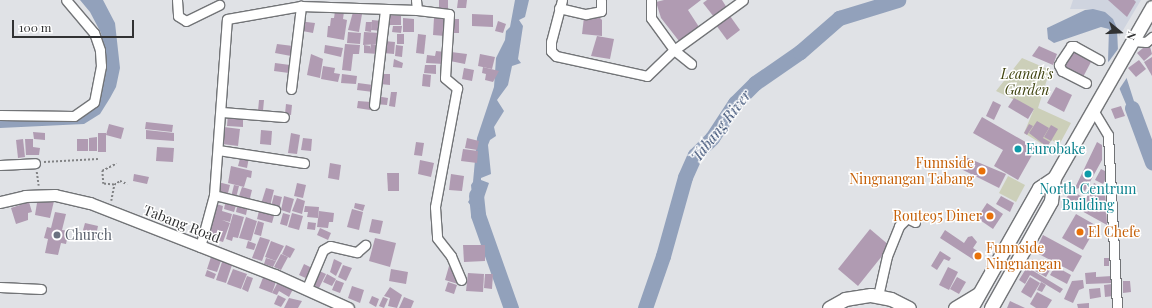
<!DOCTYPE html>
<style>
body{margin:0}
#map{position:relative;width:1152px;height:308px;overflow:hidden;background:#e0e2e6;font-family:"Playfair Display",serif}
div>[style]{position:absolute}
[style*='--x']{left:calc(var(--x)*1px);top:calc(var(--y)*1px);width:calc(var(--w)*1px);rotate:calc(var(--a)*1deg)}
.built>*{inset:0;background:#cfd4df}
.green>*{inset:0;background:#cccfb9}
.water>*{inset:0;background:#92a1bb}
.pier>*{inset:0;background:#e0e2e6}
.river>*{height:15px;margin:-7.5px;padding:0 7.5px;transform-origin:7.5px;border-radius:7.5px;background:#92a1bb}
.building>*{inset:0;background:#b09bb2}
.path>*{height:1.5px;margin-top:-0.75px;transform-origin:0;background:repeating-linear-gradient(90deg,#818284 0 2px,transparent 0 4px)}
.roads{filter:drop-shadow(1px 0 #727477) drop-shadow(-1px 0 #727477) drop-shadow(0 1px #727477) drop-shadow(0 -1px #727477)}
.minor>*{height:9px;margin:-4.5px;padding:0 4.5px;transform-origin:4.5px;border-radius:4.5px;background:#fff}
.major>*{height:11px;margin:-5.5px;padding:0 5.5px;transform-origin:5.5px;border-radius:5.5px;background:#fff}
.highway>*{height:13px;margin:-6.5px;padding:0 6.5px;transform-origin:6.5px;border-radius:6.5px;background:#fff}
.dots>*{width:11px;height:11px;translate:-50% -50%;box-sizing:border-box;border:2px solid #fff;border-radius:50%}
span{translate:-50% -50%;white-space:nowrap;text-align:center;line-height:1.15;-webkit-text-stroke:3px #fff;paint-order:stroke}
.park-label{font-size:14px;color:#404411;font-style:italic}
.culture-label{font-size:14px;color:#0d838f}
.left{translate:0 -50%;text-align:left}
.food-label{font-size:14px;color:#c56008}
.right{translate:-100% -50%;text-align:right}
.street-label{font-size:14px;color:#313233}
.worship-label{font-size:14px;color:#5b616d}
.water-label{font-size:15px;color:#2f456c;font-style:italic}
.north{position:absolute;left:1100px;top:12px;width:40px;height:40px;-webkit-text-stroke:3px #fff;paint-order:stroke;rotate:108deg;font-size:11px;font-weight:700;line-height:16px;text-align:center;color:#313233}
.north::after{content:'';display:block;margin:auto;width:14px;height:18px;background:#313233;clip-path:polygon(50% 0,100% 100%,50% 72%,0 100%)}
.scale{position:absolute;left:12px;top:20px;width:122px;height:18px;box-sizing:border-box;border:2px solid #313233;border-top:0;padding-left:5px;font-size:12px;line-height:14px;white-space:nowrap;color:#313233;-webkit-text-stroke:3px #fff;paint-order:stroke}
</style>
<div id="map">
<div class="built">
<i style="clip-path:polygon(1073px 0,1141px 0,1119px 37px,1117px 28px,1093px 9px,1070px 9px)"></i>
</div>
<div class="green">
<i style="clip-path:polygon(1022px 58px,1050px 70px,1038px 108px,1071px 123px,1059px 145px,1052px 140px,1047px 147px,1024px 133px,1034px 109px,996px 91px)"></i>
<i style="clip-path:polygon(1008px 176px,1025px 185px,1016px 202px,999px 193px)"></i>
</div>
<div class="water">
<i style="clip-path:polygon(80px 0,103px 0,115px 23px,120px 68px,116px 87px,110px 98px,100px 114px,84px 124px,0 128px,0 119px,76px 116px,101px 89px,106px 67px,101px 33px,90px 12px)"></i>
<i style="clip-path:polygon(515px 0,529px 0,525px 17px,519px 20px,523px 26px,518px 59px,521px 63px,512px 66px,508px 85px,497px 100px,504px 111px,494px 127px,496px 136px,490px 140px,488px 145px,491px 174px,481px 178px,481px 180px,489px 183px,478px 215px,468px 202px,472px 196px,471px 185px,473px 182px,477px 138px,494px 87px,496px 58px,505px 40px,506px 31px,510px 27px)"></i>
<i style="clip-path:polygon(1093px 9px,1105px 12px,1113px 19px,1117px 28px,1118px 51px,1139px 117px,1140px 127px,1133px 121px,1108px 61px,1109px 29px,1101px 27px,1054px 43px,1048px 39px,1047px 28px,1085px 10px)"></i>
</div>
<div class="pier">
<i style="clip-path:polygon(1118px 49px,1128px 76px,1118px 91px,1107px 64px)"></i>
</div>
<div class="river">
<i style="--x:1132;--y:108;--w:58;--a:69.7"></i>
<i style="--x:476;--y:195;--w:20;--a:84"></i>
<i style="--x:478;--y:215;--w:99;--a:70.5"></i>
<i style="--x:645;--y:308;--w:55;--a:-70.9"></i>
<i style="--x:663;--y:256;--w:82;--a:-74.4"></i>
<i style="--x:685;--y:177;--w:24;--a:-66"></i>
<i style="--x:695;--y:155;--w:24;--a:-45"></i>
<i style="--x:712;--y:138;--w:42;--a:-56.7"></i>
<i style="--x:735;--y:103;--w:28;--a:-45"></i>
<i style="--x:755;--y:83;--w:55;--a:-34.6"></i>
<i style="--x:800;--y:52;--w:52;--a:-41.1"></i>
<i style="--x:839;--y:18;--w:62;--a:-17"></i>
</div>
<div class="building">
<i style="clip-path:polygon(439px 0,448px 0,448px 9px,439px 9px)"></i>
<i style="clip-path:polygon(458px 0,467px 0,466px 8px,457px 8px)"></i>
<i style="clip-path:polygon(664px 0,701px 0,688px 10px,699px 27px,679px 41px,661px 18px,656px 2px)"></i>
<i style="clip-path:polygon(707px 0,722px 0,727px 8px,714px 17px,703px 3px)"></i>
<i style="clip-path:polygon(1108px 0,1134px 0,1136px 2px,1127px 17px)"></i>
<i style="clip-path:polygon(335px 11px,344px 12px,343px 19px,347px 20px,344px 40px,327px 37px,328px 26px,330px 26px,331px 18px,334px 18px)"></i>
<i style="clip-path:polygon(353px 12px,362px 14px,359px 32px,348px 30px)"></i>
<i style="clip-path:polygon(472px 14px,493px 15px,493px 27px,472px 26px)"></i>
<i style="clip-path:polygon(389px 15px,401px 16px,401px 25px,389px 25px)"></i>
<i style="clip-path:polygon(598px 16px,602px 20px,602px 36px,582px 34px,584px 17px)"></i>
<i style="clip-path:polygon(730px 16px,740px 30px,727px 40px,716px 25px)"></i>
<i style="clip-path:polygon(403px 18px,414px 19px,414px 32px,403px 32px)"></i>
<i style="clip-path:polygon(434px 18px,446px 19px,445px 36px,433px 35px)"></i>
<i style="clip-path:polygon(450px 19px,459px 19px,459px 33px,450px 33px)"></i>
<i style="clip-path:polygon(372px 20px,382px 21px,381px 31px,371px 30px)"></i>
<i style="clip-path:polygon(298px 21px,315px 23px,313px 33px,297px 30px)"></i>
<i style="clip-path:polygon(498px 21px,506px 24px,503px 33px,495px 31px)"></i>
<i style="clip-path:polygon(366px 22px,372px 22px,371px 32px,365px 31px)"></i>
<i style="clip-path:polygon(393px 26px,402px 26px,401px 33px,392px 32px)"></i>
<i style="clip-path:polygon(348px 32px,361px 33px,360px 44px,347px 43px)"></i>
<i style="clip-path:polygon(364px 32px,380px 33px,379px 44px,363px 45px)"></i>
<i style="clip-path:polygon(397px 34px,404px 34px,404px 44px,397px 44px)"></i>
<i style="clip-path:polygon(418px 34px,426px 35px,424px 54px,416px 53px)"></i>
<i style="clip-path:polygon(597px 36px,614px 39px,610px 59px,591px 56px)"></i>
<i style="clip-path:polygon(384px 41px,395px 42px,394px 54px,383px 53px)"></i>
<i style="clip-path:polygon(1149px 43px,1152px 54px,1144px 61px,1137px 53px)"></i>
<i style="clip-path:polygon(277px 44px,293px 46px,291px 56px,275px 53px)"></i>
<i style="clip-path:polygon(345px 44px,360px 45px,359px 54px,353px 54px,351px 71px,342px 70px)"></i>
<i style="clip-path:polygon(371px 44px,379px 45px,378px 54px,364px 53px,364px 45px,370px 46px,370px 49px)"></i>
<i style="clip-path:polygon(325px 45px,343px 48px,341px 57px,324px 53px)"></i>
<i style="clip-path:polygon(396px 45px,403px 46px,402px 57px,395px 56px)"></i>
<i style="clip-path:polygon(1039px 46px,1057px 54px,1053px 65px,1032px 56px)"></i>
<i style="clip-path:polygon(1071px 48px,1092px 60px,1082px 79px,1061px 67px)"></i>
<i style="clip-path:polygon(436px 51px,445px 52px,444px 64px,426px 63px,427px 55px,435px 56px)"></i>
<i style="clip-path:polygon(451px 52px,467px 54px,465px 64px,450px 61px)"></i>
<i style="clip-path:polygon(311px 54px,323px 59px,320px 78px,307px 75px)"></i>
<i style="clip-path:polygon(480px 54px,495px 57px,492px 69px,478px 66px)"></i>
<i style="clip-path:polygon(1152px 57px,1152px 76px,1144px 62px)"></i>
<i style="clip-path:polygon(394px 59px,403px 63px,402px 68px,393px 67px)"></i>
<i style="clip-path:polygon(1139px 60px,1146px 69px,1136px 77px,1128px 68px)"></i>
<i style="clip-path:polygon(275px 63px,290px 65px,289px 73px,274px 71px)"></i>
<i style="clip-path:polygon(425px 65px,436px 65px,436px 74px,424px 73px)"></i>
<i style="clip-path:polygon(323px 66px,335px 68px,334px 73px,340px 74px,338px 82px,321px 79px)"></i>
<i style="clip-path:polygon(483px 67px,499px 71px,493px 82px,485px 80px,486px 74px,482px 73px)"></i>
<i style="clip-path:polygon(464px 68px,474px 70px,472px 81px,462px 79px)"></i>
<i style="clip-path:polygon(342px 74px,357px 76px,356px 84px,341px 83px)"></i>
<i style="clip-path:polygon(381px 74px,390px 74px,390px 85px,380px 84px)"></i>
<i style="clip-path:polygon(423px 74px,431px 75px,430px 87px,422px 86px)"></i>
<i style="clip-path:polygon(358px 83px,373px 85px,373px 92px,357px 90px)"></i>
<i style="clip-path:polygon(1056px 87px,1072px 95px,1064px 112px,1047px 103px)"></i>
<i style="clip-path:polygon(391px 92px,397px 92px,395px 107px,389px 106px)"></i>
<i style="clip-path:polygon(376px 96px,388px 98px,387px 105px,375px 104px)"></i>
<i style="clip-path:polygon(1014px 98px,1034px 109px,1028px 119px,1008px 107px)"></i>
<i style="clip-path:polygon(259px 100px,264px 100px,263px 111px,258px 111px)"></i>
<i style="clip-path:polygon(358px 101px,371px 102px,370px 110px,357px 108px)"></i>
<i style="clip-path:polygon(993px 101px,1001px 105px,994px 120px,986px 116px)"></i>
<i style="clip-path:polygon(286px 104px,292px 105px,291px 115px,285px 114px)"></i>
<i style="clip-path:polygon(1121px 106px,1125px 116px,1115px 119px,1111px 109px)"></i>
<i style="clip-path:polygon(228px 114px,243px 115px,243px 127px,227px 126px)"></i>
<i style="clip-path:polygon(982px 117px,1036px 148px,1018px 180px,994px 166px,1003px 150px,973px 133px)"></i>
<i style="clip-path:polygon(1037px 121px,1049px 128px,1043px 138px,1050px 142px,1047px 147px,1029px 133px)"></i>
<i style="clip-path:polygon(146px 122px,173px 125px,172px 132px,145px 129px)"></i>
<i style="clip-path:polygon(109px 124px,124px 128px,121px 139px,106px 135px)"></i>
<i style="clip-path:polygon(1029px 124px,1033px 126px,1027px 135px,1024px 133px)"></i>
<i style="clip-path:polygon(1051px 125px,1058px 129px,1051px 141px,1044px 137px)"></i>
<i style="clip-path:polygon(224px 127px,240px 129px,238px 146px,222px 144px)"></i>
<i style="clip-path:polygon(146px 130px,174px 133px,174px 141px,146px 139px)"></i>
<i style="clip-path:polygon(261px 130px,272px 131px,271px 145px,260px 144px)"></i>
<i style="clip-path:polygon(33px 132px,45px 133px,45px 140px,34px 139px)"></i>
<i style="clip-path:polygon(98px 133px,106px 133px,106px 152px,98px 152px)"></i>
<i style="clip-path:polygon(291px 133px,300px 135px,297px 154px,288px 153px)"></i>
<i style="clip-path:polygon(97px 137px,97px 151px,89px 151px,89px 138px)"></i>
<i style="clip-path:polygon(303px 138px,312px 139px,311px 151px,301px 150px)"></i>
<i style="clip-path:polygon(467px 138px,479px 141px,477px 150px,465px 148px)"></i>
<i style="clip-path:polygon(23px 139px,25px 157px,18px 158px,16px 140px)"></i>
<i style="clip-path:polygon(25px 139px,33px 139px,33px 147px,40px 148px,39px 155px,26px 155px)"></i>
<i style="clip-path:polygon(77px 139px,88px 139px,88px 151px,77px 151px)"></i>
<i style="clip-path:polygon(416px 142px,424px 143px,422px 156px,414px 155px)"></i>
<i style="clip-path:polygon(1097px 142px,1102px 145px,1102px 160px,1085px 191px,1079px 188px,1074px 190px)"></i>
<i style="clip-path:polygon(157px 147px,174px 148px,173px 162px,156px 161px)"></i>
<i style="clip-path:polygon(463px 149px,478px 151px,477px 163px,461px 161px)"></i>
<i style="clip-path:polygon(241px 155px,249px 157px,247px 168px,238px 166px)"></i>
<i style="clip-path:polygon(963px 156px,1006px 174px,999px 188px,959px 168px)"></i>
<i style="clip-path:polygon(420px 160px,434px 163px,431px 177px,418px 174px)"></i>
<i style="clip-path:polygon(330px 163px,341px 165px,339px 180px,328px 178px)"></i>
<i style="clip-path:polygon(231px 166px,252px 171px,251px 178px,247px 177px,244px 187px,228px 183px)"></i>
<i style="clip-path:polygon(1101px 169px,1109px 173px,1103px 184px,1095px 180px)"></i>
<i style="clip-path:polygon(387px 173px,399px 173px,399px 191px,388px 191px)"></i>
<i style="clip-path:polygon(134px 174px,149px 177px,147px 184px,133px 181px)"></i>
<i style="clip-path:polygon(451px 174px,464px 176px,462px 191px,449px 190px)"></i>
<i style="clip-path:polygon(218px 182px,230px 185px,227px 197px,215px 194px)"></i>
<i style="clip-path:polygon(297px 183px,306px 185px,303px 198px,294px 196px)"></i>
<i style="clip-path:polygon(1094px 183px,1105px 189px,1107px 225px,1080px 210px)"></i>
<i style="clip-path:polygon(234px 185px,239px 186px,236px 198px,231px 197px)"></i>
<i style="clip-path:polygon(242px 187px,252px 190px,249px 202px,238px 199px)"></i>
<i style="clip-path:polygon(266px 188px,274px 190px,270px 206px,261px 204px)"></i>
<i style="clip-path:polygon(1071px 190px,1084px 198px,1077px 209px,1064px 202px)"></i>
<i style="clip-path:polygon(274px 195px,282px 197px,279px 209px,271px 207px)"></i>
<i style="clip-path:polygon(284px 196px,294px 199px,290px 213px,281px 210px)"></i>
<i style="clip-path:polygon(1001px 196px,1014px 203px,1010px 212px,996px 204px)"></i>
<i style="clip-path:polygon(38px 197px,54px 201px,50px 218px,35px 215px)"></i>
<i style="clip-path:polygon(297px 198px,305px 201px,302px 214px,292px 211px)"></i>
<i style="clip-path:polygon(226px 199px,237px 202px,234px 212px,224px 209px)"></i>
<i style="clip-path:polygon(29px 202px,32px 212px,28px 213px,28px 220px,16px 224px,11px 208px)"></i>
<i style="clip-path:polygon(238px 202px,248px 204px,246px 215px,236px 212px)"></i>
<i style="clip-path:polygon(213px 203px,223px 206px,222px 211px,232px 214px,230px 222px,222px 220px,230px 223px,223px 242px,207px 237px,213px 218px,210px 217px)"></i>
<i style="clip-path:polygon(355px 203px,365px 205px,363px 211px,354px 208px)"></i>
<i style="clip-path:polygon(987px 203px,1003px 214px,993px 229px,977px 218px)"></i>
<i style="clip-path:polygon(305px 206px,319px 207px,318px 218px,307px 217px,308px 212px,304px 212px)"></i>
<i style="clip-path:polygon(260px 207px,275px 212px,272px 223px,257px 219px)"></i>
<i style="clip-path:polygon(352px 209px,363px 212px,359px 230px,347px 227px)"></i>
<i style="clip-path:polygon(319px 211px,334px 213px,333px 222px,329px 222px,328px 228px,317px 227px)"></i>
<i style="clip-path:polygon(55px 212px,66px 214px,62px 230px,69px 231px,66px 244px,61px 243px,58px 255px,45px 253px,48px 239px,44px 238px,47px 227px,51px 228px)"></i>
<i style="clip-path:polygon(283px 213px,290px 215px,287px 226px,280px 224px)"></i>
<i style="clip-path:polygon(292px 213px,303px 216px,299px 230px,288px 227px)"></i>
<i style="clip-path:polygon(233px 214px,244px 217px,238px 238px,233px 237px,232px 241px,226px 239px)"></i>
<i style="clip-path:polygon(1076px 214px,1097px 226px,1083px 250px,1062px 238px)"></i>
<i style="clip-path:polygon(246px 217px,257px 221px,251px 241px,239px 238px)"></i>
<i style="clip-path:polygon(372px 219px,383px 221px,380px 234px,369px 232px)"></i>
<i style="clip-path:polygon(258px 221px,264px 223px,261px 236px,254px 234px)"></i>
<i style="clip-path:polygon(308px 222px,316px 223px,315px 230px,307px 229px)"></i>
<i style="clip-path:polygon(85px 223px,98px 226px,95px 240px,81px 237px)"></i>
<i style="clip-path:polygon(320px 228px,331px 233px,328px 240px,317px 235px)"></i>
<i style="clip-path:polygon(870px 229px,890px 246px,858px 286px,838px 269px)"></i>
<i style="clip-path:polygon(945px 230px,964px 243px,968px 237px,972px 236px,977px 242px,973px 248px,979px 252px,974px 260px,940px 238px)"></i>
<i style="clip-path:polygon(1043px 235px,1082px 256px,1073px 272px,1035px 252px)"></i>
<i style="clip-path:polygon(260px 237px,270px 240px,262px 261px,252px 258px)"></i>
<i style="clip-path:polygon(375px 238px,396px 243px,390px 267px,369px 261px)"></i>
<i style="clip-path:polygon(248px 241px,256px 244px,254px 250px,246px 248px)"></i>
<i style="clip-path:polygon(271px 241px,284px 246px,276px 261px,265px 257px)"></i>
<i style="clip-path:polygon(286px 245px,295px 249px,290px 258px,282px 254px)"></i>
<i style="clip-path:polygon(463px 245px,485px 245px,485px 261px,464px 262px)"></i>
<i style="clip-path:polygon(940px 251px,951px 258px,949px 261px,944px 259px,937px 270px,931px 266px)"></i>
<i style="clip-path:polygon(212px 254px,222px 258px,217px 272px,207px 269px)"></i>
<i style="clip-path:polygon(281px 254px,288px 257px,281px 270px,274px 267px)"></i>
<i style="clip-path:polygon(266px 258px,276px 261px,273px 267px,264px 264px)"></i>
<i style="clip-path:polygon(1104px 258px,1109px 258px,1109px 266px,1104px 266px)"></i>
<i style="clip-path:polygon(223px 259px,233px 262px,226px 283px,216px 280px)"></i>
<i style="clip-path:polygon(334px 259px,342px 263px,336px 276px,330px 272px)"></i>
<i style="clip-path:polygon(1032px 259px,1050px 270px,1046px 277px,1035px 271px,1037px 267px,1030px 264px)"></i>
<i style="clip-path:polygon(304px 264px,314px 269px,310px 280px,299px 275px)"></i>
<i style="clip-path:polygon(343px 265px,352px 268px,346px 281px,338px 277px)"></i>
<i style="clip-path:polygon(449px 266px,455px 275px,460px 277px,458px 284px,445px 280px)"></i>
<i style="clip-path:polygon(1055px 266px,1071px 275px,1067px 284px,1050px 275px)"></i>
<i style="clip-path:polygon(948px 267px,958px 272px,949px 290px,939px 285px)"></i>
<i style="clip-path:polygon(1027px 267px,1063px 289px,1060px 293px,1030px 275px,1025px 284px,1019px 280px)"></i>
<i style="clip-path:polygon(233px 269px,247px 274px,241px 289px,227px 284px)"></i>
<i style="clip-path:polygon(391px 269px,408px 272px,406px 284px,389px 281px)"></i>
<i style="clip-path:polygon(207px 270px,216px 274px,214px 279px,205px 276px)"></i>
<i style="clip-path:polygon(317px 270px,326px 274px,319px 288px,311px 284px)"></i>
<i style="clip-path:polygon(1096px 272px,1096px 277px,1112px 276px,1112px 283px,1086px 284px,1085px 273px)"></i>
<i style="clip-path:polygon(468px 273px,484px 274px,483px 292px,466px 291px)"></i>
<i style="clip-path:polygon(327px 274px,336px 279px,332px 286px,323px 282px)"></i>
<i style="clip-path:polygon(485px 274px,493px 274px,492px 289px,484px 288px)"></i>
<i style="clip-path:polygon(264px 275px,277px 279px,272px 293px,259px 288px)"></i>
<i style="clip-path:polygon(247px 276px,253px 278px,248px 292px,242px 289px)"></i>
<i style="clip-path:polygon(957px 277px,966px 282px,959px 294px,950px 289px)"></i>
<i style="clip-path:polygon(1030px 277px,1040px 283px,1031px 298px,1021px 292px)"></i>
<i style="clip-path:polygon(279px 280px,294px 287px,289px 297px,279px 291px,277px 295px,272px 293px)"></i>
<i style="clip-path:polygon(336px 280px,344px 283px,340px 293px,332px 290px)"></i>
<i style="clip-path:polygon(1083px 280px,1084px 288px,1079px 290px,1073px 303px,1064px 299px,1072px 281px)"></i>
<i style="clip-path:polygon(1123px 281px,1130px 281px,1131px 292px,1123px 293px)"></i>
<i style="clip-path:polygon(448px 282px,457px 285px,454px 294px,445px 291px)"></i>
<i style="clip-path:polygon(1041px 282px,1046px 285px,1042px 292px,1037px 290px)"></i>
<i style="clip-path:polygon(1112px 284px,1113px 296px,1105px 297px,1104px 285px)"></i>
<i style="clip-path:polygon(352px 286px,364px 290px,360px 303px,348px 298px)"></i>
<i style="clip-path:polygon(390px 287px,402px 295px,397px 308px,388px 306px,390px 298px,384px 296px)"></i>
<i style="clip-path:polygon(1100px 288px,1101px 297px,1090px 299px,1089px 289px)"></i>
<i style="clip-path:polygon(1037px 292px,1052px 300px,1047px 308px,1036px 308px,1030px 304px)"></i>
<i style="clip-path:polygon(278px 295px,286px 299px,281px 307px,274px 304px)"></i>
<i style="clip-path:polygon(372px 296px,379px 299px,376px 307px,369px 303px)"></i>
<i style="clip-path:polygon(383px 297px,388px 299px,384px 308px,379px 306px)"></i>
<i style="clip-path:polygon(404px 297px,414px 301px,411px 308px,399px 308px)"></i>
<i style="clip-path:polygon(289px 298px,302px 301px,298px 308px,284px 308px)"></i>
<i style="clip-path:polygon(1010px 301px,1025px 308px,1007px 308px)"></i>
<i style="clip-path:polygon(1089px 303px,1089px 308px,1078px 308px,1077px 304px)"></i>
</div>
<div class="path">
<i style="--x:44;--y:162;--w:54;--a:-3.2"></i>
<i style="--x:37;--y:172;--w:14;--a:82"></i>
<i style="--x:114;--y:185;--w:11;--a:-175"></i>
<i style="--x:103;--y:184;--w:13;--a:-94"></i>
<i style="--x:102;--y:171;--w:16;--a:-27"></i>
<i style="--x:111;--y:201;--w:16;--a:-79"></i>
<i style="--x:114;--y:185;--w:7;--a:-34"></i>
<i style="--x:120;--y:181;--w:8;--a:23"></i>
</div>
<div class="roads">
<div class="minor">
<i style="--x:177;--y:0;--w:16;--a:86"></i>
<i style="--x:178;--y:16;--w:9;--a:32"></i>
<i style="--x:186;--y:21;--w:37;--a:-26"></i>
<i style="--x:416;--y:0;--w:10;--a:84"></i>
<i style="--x:562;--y:0;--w:43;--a:104.7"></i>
<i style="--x:551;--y:42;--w:9;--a:90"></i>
<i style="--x:551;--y:51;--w:7;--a:45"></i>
<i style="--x:556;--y:56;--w:93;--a:12.4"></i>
<i style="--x:647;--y:76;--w:37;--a:-44"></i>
<i style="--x:674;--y:50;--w:85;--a:-35.9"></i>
<i style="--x:651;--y:0;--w:18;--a:90"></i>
<i style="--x:651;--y:18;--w:39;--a:54"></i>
<i style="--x:674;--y:50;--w:22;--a:39"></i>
<i style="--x:559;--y:8;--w:28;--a:13"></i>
<i style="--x:586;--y:14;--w:15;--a:-11"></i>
<i style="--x:601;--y:11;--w:11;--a:-90"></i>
<i style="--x:1133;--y:41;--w:13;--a:4"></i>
<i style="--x:1146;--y:42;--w:8;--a:-40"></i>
<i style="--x:1086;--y:83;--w:27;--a:-153"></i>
<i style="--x:1062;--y:71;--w:7;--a:-117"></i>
<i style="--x:1059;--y:65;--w:4;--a:-63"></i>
<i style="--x:1061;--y:61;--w:18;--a:-56"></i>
<i style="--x:1071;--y:46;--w:3;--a:0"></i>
<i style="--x:1074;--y:46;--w:29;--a:29"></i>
<i style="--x:291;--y:89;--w:84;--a:-83.1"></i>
<i style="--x:374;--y:105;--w:96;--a:-83.4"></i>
<i style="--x:1093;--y:110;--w:29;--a:59"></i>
<i style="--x:1108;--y:135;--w:173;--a:87"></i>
<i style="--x:222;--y:112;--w:62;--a:4.6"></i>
<i style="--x:0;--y:115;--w:74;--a:0.8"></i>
<i style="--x:74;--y:116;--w:24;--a:-35"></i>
<i style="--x:94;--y:102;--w:37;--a:-79"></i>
<i style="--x:101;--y:66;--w:16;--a:-94"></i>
<i style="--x:100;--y:50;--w:18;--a:-109"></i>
<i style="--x:94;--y:33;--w:43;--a:-130.3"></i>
<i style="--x:218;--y:150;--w:87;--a:8.6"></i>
<i style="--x:0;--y:165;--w:35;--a:-3"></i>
<i style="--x:214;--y:195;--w:63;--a:13.8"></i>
<i style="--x:200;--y:247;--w:54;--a:-74.9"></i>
<i style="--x:214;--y:195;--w:176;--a:-85.8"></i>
<i style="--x:227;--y:19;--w:75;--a:-10"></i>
<i style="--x:301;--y:6;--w:116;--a:2"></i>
<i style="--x:417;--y:10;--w:32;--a:7"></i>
<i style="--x:449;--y:14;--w:64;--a:93.6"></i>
<i style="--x:445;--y:78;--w:16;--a:40"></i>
<i style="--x:457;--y:88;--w:121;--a:100.5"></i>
<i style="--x:435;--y:207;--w:31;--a:86"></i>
<i style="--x:437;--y:238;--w:23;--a:52"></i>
<i style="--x:451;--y:256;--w:26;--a:67"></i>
<i style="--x:0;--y:287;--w:41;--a:2.8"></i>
<i style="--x:307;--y:288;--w:41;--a:-67.2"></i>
<i style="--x:323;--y:250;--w:8;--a:-30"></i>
<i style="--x:330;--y:246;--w:28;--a:13"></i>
<i style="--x:357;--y:252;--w:11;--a:-41"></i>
<i style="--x:878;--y:296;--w:41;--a:-77.3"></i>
<i style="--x:887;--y:256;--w:32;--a:-68"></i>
<i style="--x:899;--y:226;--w:11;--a:-45"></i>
<i style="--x:907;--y:218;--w:9;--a:27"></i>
</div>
<div class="major">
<i style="--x:0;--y:202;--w:26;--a:-13"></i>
<i style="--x:25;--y:196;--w:30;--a:-2"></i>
<i style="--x:55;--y:195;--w:36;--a:13"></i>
<i style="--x:90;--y:203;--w:199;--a:21.3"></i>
<i style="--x:275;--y:275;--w:80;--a:24.3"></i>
</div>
<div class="highway">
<i style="--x:829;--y:308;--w:18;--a:-29"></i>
<i style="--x:845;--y:299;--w:26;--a:-9"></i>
<i style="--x:871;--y:295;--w:20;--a:11"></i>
<i style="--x:891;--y:299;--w:20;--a:27"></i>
<i style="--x:955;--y:308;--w:27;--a:-31"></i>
<i style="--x:971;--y:308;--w:138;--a:-60.5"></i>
<i style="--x:1039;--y:188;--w:18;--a:-34"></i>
<i style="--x:991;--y:308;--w:123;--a:-60.7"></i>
<i style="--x:1051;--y:201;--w:23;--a:-83"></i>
<i style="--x:1054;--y:178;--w:197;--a:-60.2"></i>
</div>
</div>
<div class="dots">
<i style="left:1018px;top:149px;background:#0f9aa8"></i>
<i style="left:982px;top:171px;background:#e8710a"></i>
<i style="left:1088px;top:174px;background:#0f9aa8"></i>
<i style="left:990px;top:216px;background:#e8710a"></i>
<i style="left:1080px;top:232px;background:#e8710a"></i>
<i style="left:57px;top:235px;background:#6b7280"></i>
<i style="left:978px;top:256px;background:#e8710a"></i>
</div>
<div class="park-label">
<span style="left:1027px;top:82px">Leanah's<br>Garden</span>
</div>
<div class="culture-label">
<span class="left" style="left:1026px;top:149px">Eurobake</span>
<span style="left:1088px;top:197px">North Centrum<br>Building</span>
</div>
<div class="food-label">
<span class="right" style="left:974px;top:171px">Funnside<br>Ningnangan Tabang</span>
<span class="right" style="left:982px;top:216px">Route95 Diner</span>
<span class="left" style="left:1088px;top:232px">El Chefe</span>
<span class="left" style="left:986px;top:256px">Funnside<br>Ningnangan</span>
</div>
<div class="street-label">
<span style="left:182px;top:224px;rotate:21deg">Tabang Road</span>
</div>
<div class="worship-label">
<span class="left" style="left:65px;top:235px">Church</span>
</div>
<div class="water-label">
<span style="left:721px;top:126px;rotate:-52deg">Tabang River</span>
</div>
<div class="north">N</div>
<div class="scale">100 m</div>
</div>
